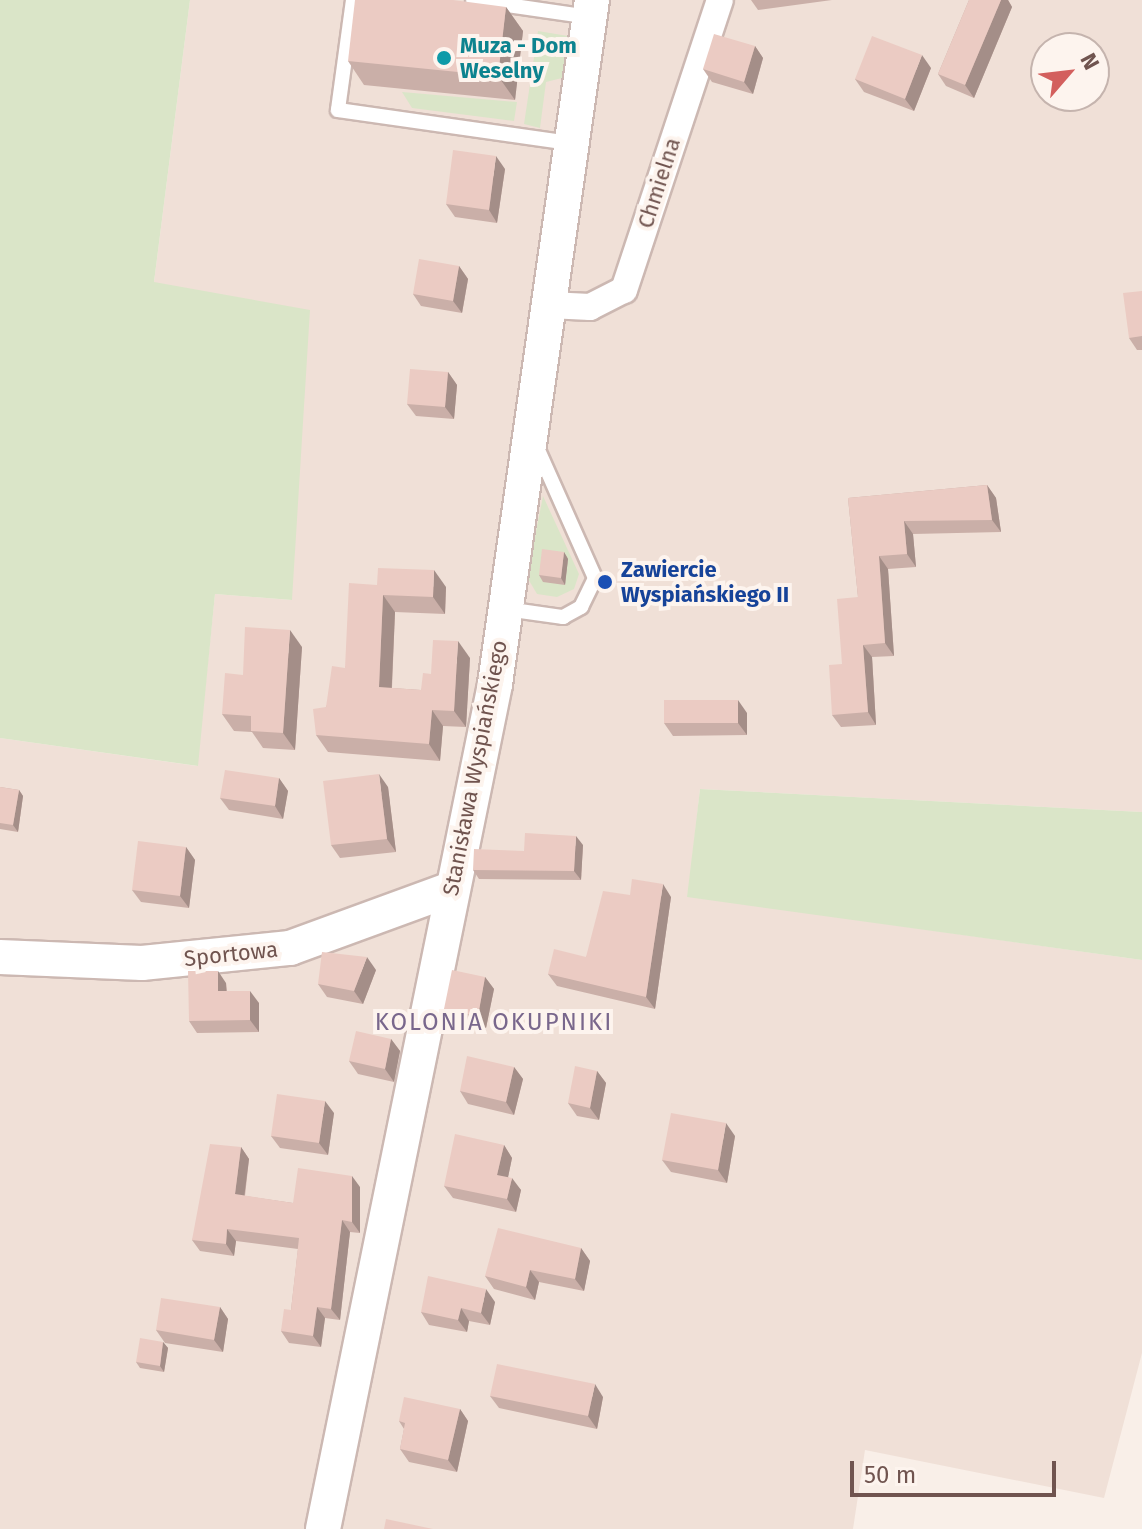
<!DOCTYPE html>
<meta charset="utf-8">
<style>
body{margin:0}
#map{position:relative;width:1142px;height:1529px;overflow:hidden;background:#f9efe8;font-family:"Fira Sans",sans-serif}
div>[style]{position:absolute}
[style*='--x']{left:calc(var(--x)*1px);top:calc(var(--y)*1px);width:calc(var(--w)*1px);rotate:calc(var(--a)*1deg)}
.residential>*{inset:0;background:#f0e0d7}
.green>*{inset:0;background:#dae5c8}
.roads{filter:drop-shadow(2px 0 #ccb8b2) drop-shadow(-2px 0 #ccb8b2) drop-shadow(0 2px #ccb8b2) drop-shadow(0 -2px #ccb8b2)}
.service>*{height:14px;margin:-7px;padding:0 7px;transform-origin:7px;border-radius:7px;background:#fff}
.minor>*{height:26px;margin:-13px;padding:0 13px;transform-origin:13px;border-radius:13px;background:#fff}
.tertiary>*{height:34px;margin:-17px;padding:0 17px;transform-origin:17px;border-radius:17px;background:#fff}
.wall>*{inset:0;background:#caafa8}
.shaded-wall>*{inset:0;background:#a48e88}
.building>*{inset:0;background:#ebcbc3}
.dots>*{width:22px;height:22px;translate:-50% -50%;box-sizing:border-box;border:4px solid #fdf4ee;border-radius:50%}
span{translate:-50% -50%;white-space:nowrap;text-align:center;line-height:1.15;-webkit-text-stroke:8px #fdf4ee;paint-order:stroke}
.culture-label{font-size:22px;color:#0d838f;font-weight:700}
.left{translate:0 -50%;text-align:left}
.street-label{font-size:22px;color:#70544f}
.transit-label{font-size:22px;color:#164399;font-weight:700}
.neighbourhood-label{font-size:24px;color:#79678c;letter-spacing:2px}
.north{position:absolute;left:1030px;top:32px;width:80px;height:80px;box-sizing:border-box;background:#fdf4ee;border:2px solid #c5b4ae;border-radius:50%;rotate:62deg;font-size:22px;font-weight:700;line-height:32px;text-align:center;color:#70544f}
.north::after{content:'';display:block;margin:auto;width:28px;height:36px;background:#d35f5d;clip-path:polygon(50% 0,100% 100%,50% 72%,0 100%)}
.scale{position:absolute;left:850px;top:1461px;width:206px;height:36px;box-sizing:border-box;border:4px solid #70544f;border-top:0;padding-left:10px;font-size:24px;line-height:28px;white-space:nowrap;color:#70544f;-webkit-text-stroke:6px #fdf4ee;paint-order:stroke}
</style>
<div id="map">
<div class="residential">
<i style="clip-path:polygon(evenodd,190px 0,1142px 0,1142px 812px,700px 789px,688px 896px,1142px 960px,1142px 1353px,1104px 1498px,865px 1450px,853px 1529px,0 1529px,0 738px,197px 766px,215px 594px,291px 600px,154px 282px,190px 0,1046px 48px,1094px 48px,1094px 96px,1046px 96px,1046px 48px)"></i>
</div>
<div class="green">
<i style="clip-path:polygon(0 0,190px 0,154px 282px,310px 310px,292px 600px,215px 594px,198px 766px,0 738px)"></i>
<i style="clip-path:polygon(538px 31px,568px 36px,562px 78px,546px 82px,540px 128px,524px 124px)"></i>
<i style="clip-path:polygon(402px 92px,517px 102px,514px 121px,412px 108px)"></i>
<i style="clip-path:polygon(543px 496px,579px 574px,574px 589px,557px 597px,537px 594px,527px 577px)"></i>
<i style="clip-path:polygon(700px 789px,1142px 812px,1142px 960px,687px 897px)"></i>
</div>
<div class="roads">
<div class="service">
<i style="--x:353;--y:0;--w:111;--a:97.8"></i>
<i style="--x:338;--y:110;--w:234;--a:8.1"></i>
<i style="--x:473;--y:0;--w:117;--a:8.3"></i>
<i style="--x:506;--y:609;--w:58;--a:8"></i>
<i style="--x:563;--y:617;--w:21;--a:-29"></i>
<i style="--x:581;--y:607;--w:32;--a:-64"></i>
<i style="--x:595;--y:578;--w:142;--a:-114"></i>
</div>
<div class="minor">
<i style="--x:549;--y:305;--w:41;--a:2.8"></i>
<i style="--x:590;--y:307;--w:38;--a:-27"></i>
<i style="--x:624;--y:290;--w:305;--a:-71.7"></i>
</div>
<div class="tertiary">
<i style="--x:0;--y:957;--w:142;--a:2.4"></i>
<i style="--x:142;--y:963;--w:149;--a:-5.8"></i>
<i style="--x:290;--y:948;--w:171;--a:-20.1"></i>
<i style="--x:323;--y:1529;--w:862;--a:-78.49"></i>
<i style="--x:495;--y:684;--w:691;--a:-81.93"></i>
</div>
</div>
<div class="wall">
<i style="clip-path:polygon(751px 0,832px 0,758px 10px)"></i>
<i style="clip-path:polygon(969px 0,1008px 0,1012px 7px,974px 98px,946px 86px,938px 74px)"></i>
<i style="clip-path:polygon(506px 7px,523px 31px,515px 100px,364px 85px,348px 61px)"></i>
<i style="clip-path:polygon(755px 46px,763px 58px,753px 94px,712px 82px,703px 69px)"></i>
<i style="clip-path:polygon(931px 68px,914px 111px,864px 92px,855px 79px)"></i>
<i style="clip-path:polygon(505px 169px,497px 223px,455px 217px,446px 204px)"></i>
<i style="clip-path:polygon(459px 266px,468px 279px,462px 313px,421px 306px,413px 294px)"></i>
<i style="clip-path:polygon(1142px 291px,1142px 350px,1137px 350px,1129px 338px)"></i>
<i style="clip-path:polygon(448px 372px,457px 385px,454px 419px,416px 416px,407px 404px)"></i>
<i style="clip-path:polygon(987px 485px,996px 498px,1001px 532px,913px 534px,916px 567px,888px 569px,894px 656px,872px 657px,876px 725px,841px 727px,832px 715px,842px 664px,858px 597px,848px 498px)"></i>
<i style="clip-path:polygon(564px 552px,568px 559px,565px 585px,543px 582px,539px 575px)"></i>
<i style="clip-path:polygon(377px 585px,446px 587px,445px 614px,395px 612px,392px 688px,421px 690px,431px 674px,470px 658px,466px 727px,443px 726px,440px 761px,328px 752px,316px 735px,326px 707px,345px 668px)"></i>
<i style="clip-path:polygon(302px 647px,295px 750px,263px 748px,252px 732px,234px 731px,222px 714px,243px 675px)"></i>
<i style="clip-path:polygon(747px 713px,747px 735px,673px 736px,664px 723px)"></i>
<i style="clip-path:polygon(279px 778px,288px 791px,283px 819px,229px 810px,220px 798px)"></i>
<i style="clip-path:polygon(0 787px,19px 790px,23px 796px,18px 832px,0 829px)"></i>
<i style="clip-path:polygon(388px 787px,396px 852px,340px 858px,331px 845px)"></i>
<i style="clip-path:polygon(583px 845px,581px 880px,479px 879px,473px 870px,524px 851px)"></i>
<i style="clip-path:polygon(186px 847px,195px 860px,189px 908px,141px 902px,132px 890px)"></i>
<i style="clip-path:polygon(630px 895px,671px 897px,655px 1009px,557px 986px,548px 974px,586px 957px)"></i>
<i style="clip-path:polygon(376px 970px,363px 1004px,327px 997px,318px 984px)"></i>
<i style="clip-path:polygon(485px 977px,494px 989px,486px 1028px,453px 1022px,444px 1009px)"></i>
<i style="clip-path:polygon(226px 983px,227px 991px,259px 1003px,259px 1032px,197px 1033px,189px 1021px)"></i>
<i style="clip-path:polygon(391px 1039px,400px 1051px,394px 1082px,358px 1074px,349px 1061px)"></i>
<i style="clip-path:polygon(514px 1067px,523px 1079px,514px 1115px,468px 1104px,460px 1091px)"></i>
<i style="clip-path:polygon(597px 1071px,606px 1083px,599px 1120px,577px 1116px,568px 1103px)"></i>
<i style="clip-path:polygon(334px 1113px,328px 1155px,280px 1148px,271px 1136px)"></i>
<i style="clip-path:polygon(735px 1136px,727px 1183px,671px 1172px,662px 1160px)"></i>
<i style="clip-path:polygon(504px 1145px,512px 1158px,508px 1177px,521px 1190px,516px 1212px,453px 1198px,444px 1186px)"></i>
<i style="clip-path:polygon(241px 1147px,249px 1159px,245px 1196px,293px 1203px,360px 1187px,360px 1233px,350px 1232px,340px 1320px,325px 1318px,321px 1347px,289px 1343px,281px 1331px,291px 1310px,298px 1249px,236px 1241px,234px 1256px,200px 1251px,192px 1240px)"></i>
<i style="clip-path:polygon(581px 1248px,590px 1261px,584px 1291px,539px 1282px,535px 1300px,494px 1289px,485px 1276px)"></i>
<i style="clip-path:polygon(495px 1302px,490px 1325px,469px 1321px,467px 1332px,429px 1325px,421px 1312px)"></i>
<i style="clip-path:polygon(220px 1307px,228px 1319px,223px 1352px,165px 1343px,156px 1330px)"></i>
<i style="clip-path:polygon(163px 1342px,168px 1348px,164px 1372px,140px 1368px,136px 1362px)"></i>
<i style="clip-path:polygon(490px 1396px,603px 1397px,597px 1429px,499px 1408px)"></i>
<i style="clip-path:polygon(460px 1409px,468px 1421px,457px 1472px,409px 1462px,400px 1449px,404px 1429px,399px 1421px)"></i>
</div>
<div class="shaded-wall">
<i style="clip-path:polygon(1001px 0,1008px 0,1012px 7px,974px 98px,965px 85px)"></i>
<i style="clip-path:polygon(506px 7px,523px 31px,515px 100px,498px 76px)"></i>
<i style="clip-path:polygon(755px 46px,763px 58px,753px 94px,744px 82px)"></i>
<i style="clip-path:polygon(922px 55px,931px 68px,914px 111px,905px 99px)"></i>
<i style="clip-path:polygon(496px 156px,505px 169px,497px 223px,489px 210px)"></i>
<i style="clip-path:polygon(459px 266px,468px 279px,462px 313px,453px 301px)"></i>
<i style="clip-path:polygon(448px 372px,457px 385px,454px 419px,445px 407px)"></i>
<i style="clip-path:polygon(987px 485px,996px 498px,1001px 532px,992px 520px)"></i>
<i style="clip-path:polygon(904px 521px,913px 534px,916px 567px,907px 554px)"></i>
<i style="clip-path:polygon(564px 552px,568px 559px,565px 585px,561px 578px)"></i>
<i style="clip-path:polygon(879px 556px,888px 569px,894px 656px,885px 643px)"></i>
<i style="clip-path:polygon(434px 570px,446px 587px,445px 614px,433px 597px)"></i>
<i style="clip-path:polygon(383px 595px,395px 612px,391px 703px,379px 687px)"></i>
<i style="clip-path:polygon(290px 630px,302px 647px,295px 750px,283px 733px)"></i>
<i style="clip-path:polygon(458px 641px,470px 658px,466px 727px,454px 711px)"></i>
<i style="clip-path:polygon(863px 645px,872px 657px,876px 725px,868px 712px)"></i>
<i style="clip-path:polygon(738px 700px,747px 713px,747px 735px,738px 723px)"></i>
<i style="clip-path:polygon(432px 710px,443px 726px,440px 761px,429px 744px)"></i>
<i style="clip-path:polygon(379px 774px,388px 787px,396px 852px,387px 839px)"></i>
<i style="clip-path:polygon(279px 778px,288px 791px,283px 819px,275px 806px)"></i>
<i style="clip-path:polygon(19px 790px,23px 796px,18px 832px,13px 825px)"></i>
<i style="clip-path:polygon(576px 836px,583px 845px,581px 880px,574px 871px)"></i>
<i style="clip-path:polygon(186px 847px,195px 860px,189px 908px,180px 896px)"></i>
<i style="clip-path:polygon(663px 884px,671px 897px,655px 1009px,646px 997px)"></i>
<i style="clip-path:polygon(367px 957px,376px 970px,363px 1004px,354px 991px)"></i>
<i style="clip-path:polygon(218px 971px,226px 983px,227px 1004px,218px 991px)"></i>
<i style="clip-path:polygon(485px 977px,494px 989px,486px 1028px,478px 1016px)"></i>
<i style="clip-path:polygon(250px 991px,259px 1003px,259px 1032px,250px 1020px)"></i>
<i style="clip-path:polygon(391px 1039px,400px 1051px,394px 1082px,385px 1069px)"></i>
<i style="clip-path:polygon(514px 1067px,523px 1079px,514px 1115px,506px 1102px)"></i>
<i style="clip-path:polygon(597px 1071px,606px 1083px,599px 1120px,590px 1108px)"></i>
<i style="clip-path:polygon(325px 1101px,334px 1113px,328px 1155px,319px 1143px)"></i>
<i style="clip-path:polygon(726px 1123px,735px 1136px,727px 1183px,718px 1170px)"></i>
<i style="clip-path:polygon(504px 1145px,512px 1158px,506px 1187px,497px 1175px)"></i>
<i style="clip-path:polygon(241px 1147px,249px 1159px,243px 1206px,235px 1194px)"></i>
<i style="clip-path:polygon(352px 1176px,360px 1187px,360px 1233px,352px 1222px)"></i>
<i style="clip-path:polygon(512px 1178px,521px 1190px,516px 1212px,507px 1199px)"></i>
<i style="clip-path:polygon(342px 1220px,350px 1232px,340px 1320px,331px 1309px)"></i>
<i style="clip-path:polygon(227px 1229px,236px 1241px,234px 1256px,226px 1244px)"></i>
<i style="clip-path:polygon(581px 1248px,590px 1261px,584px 1291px,575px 1279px)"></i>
<i style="clip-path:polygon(530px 1270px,539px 1282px,535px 1300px,526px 1287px)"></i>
<i style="clip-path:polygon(486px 1289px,495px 1302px,490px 1325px,481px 1313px)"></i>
<i style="clip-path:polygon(220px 1307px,228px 1319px,223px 1352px,214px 1340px)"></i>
<i style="clip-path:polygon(317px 1307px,325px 1318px,321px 1347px,313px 1336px)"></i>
<i style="clip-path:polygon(461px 1308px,469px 1321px,467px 1332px,458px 1320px)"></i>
<i style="clip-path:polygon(163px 1342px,168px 1348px,164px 1372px,160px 1366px)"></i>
<i style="clip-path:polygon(595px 1384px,603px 1397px,597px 1429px,588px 1416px)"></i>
<i style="clip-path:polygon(460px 1409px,468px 1421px,457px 1472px,448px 1460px)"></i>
</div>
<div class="building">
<i style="clip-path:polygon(355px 0,453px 0,506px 7px,498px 76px,348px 61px)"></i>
<i style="clip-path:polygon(969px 0,1001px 0,965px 85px,938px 74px)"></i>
<i style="clip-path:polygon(714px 34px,755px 46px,744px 82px,703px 69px)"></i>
<i style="clip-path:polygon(872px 36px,922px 55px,905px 99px,855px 79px)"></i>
<i style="clip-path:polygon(453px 150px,496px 156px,489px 210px,446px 204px)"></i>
<i style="clip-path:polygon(419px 259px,459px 266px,453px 301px,413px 294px)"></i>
<i style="clip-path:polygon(1142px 291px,1142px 336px,1129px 338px,1123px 293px)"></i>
<i style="clip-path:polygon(410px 369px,448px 372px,445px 407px,407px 404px)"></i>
<i style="clip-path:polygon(987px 485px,992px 520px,904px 521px,907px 554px,879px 556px,885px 643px,863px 645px,868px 712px,832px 715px,829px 665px,842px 664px,837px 599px,858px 597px,848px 498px)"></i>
<i style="clip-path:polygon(542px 549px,564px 552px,561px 578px,539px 575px)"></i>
<i style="clip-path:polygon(378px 568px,434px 570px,433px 597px,383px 595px,379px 687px,421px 690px,423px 673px,431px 674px,433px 640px,458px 641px,454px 711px,432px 710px,429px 744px,316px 735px,313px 709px,326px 707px,332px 666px,345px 668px,349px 583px,377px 585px)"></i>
<i style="clip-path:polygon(245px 627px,290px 630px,283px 733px,251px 731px,251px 716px,222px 714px,225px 673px,243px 675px)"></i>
<i style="clip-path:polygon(664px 700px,738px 700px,738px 723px,664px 723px)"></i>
<i style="clip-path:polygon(225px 770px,279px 778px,275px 806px,220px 798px)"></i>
<i style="clip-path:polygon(379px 774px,387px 839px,331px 845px,323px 781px)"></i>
<i style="clip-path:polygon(0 787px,19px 790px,13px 825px,0 823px)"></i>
<i style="clip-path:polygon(525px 833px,576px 836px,574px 871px,473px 870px,474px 849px,524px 851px)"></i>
<i style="clip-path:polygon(138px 841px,186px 847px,180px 896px,132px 890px)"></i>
<i style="clip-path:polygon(632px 879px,663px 884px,646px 997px,548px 974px,554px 949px,586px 957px,603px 891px,630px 895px)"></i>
<i style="clip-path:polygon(322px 952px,367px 957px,354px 991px,318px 984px)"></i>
<i style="clip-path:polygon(452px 970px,485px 977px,478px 1016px,444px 1009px)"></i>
<i style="clip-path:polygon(188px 971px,218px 971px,218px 991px,250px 991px,250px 1020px,189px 1021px)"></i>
<i style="clip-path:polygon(356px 1031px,391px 1039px,385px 1069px,349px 1061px)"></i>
<i style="clip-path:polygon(467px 1056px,514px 1067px,506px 1102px,460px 1091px)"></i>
<i style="clip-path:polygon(575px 1066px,597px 1071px,590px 1108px,568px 1103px)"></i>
<i style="clip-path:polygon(277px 1094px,325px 1101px,319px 1143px,271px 1136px)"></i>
<i style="clip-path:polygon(671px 1113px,726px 1123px,718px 1170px,662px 1160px)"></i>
<i style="clip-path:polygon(455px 1134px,504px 1145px,497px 1175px,512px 1178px,507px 1199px,444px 1186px)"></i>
<i style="clip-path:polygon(210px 1144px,241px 1147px,235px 1194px,293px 1203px,298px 1168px,352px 1176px,352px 1222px,342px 1220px,331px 1309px,317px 1307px,313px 1336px,281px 1331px,284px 1309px,291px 1310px,299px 1238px,227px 1229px,226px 1244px,192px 1240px)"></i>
<i style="clip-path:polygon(498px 1228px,581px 1248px,575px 1279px,530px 1270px,526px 1287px,485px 1276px)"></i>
<i style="clip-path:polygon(428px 1276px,486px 1289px,481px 1313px,461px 1308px,458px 1320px,421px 1312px)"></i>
<i style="clip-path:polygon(161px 1298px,220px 1307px,214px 1340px,156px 1330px)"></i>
<i style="clip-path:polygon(140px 1338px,163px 1342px,160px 1366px,136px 1362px)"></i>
<i style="clip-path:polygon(497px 1364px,595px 1384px,588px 1416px,490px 1396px)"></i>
<i style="clip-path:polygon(404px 1397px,460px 1409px,448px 1460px,400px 1449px,405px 1423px,399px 1421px)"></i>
<i style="clip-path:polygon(386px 1519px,433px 1529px,384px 1529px)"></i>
</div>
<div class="dots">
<i style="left:444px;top:58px;background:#0f9aa8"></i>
<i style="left:605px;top:582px;background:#1a4fb4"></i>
</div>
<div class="culture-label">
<span class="left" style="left:460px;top:58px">Muza - Dom<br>Weselny</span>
</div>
<div class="street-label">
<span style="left:659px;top:183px;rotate:-72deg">Chmielna</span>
<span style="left:475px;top:768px;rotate:-79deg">Stanisława Wyspiańskiego</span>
<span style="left:231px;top:954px;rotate:-6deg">Sportowa</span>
</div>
<div class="transit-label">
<span class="left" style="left:621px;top:582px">Zawiercie<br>Wyspiańskiego II</span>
</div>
<div class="neighbourhood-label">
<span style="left:494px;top:1023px">KOLONIA OKUPNIKI</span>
</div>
<div class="north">N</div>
<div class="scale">50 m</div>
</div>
